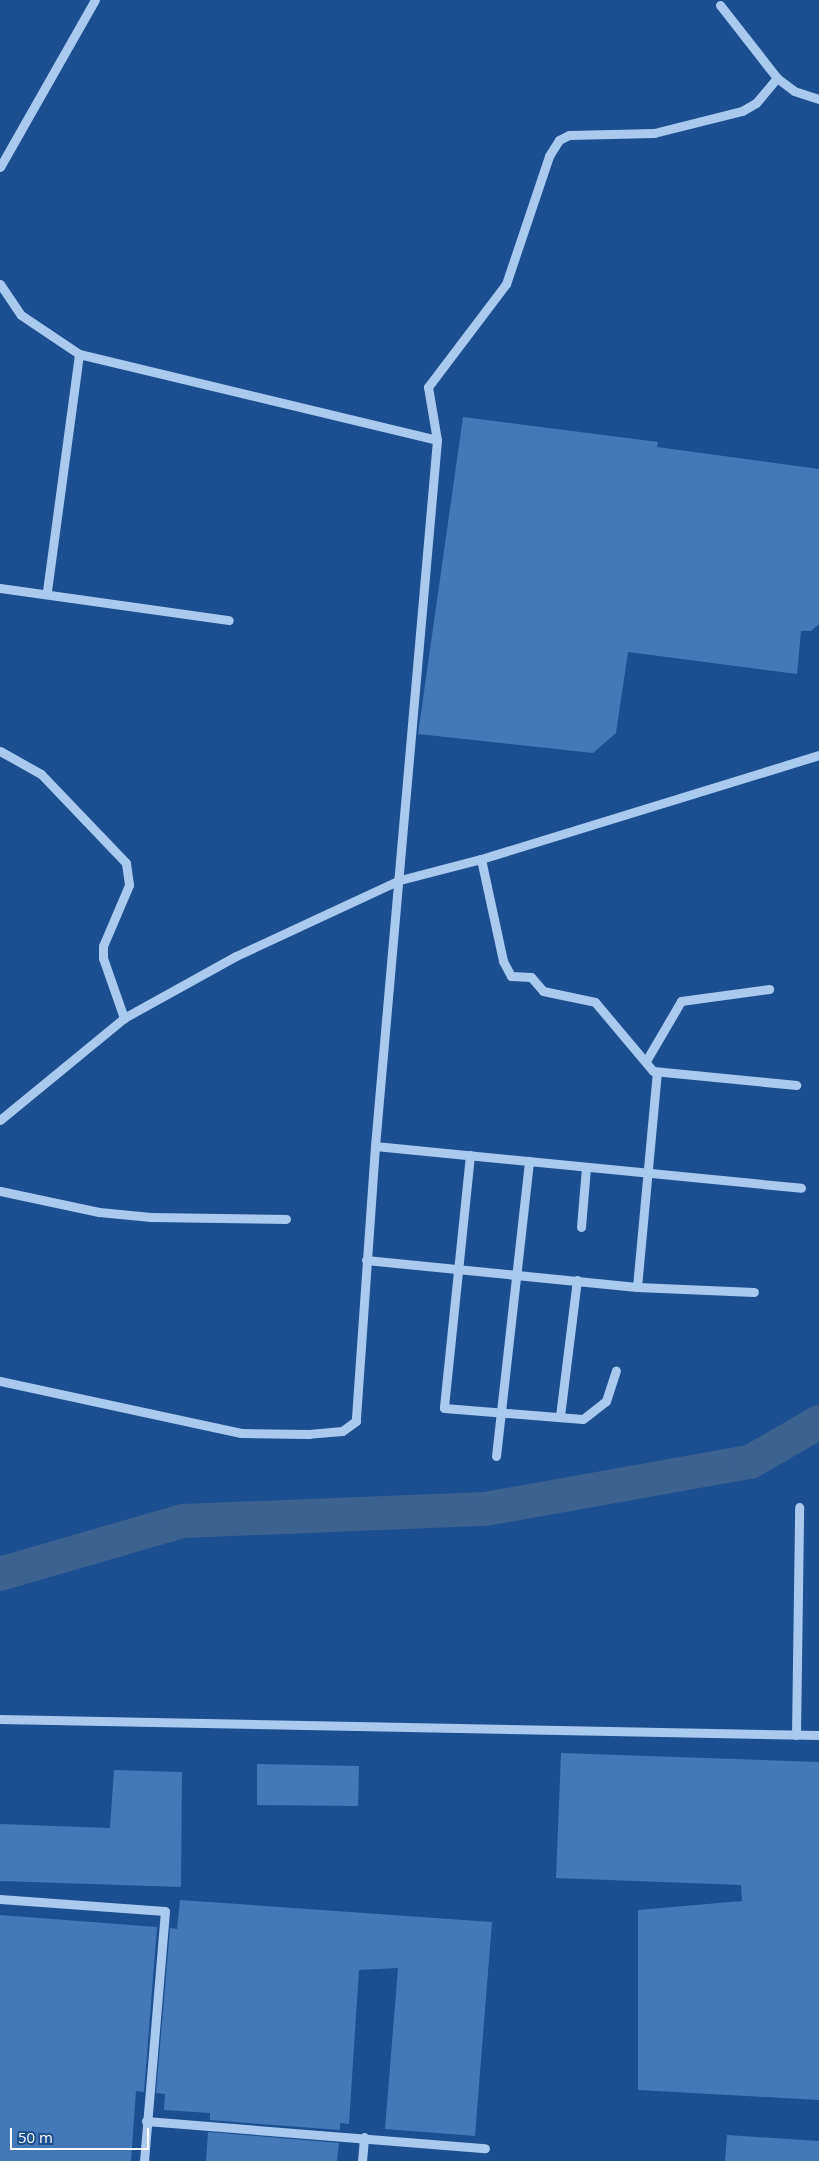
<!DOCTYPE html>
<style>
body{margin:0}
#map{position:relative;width:819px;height:2161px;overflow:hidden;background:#1b4f8f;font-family:"Open Sans",sans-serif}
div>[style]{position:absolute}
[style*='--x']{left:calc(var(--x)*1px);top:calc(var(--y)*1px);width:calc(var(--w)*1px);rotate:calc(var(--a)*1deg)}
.river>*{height:34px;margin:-17px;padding:0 17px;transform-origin:17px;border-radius:17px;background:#3c6290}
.building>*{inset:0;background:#4478b7}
.minor>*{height:9px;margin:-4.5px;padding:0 4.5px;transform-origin:4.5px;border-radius:4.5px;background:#a9c9ee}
span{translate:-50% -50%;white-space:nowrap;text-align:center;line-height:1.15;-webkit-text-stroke:5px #1b4f8f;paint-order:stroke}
.scale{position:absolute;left:10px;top:2128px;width:139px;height:22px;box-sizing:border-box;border:2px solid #fff;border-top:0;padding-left:6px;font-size:15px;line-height:18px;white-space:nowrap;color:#fff;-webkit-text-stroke:4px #1b4f8f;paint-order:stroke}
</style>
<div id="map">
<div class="river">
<i style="--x:0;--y:1574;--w:191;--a:-16.2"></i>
<i style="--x:183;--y:1521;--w:302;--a:-2.3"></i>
<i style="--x:485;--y:1509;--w:269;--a:-10.1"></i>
<i style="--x:750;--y:1462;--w:80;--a:-30.1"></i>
</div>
<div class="building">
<i style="clip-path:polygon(463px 417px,658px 442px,657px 447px,819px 469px,819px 624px,811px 631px,801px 631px,797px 674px,628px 652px,616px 733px,593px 753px,418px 734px)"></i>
<i style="clip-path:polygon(561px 1753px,819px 1762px,819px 2100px,638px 2090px,638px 1910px,742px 1901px,741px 1885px,556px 1878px)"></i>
<i style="clip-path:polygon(257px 1764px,359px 1766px,358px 1806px,257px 1805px)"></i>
<i style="clip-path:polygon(114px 1770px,182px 1772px,181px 1887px,0 1881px,0 1824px,110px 1828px)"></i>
<i style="clip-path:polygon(180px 1900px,492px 1922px,475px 2136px,385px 2129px,398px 1968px,359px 1970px,349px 2124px,340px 2123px,340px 2130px,210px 2120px,210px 2113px,164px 2110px,165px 2094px,156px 2093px,170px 1928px,177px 1929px)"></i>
<i style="clip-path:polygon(0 1915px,157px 1927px,144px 2092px,136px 2091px,131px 2161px,0 2161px)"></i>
<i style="clip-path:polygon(208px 2132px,339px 2143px,337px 2161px,206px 2161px)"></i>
<i style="clip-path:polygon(727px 2135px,819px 2141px,819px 2161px,725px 2161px)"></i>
</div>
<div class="minor">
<i style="--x:720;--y:5;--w:93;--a:52"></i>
<i style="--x:777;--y:78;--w:21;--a:37"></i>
<i style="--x:794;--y:91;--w:26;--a:18"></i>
<i style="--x:0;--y:167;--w:192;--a:-60.4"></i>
<i style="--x:0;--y:284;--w:37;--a:56"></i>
<i style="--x:21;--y:315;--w:70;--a:33.9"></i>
<i style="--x:79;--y:354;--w:368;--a:13.5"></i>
<i style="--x:437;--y:440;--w:709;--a:95.02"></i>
<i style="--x:375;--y:1146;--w:276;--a:94"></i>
<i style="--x:356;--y:1421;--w:17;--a:144"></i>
<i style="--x:342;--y:1431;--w:33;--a:175"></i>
<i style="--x:309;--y:1434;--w:68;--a:-179.2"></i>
<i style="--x:241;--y:1433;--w:247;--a:-167.8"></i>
<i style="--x:437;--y:440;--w:54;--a:-99.6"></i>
<i style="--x:428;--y:387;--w:129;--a:-52.9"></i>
<i style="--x:506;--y:284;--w:135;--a:-71.4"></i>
<i style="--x:549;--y:156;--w:19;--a:-58"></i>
<i style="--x:559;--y:140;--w:11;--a:-27"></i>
<i style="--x:569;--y:135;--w:85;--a:-1.3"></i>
<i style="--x:654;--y:133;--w:91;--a:-14"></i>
<i style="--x:742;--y:111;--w:16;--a:-30"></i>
<i style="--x:756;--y:103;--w:33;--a:-50"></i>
<i style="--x:0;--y:588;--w:231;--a:8"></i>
<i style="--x:47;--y:591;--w:239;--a:-82.3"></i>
<i style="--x:0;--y:751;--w:47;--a:29.3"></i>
<i style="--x:41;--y:774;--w:123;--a:46.3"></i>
<i style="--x:126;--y:863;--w:22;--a:82"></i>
<i style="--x:129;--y:885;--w:66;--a:113.1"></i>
<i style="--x:103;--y:946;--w:12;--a:90"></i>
<i style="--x:103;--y:958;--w:64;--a:70.7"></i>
<i style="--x:481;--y:859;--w:104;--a:77.8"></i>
<i style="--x:503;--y:961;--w:17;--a:62"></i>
<i style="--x:511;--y:976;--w:20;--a:3"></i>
<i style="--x:531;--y:977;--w:18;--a:49"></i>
<i style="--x:543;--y:991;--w:53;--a:11.9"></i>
<i style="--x:595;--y:1002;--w:90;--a:50"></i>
<i style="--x:653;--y:1071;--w:144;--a:5.6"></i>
<i style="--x:646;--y:1061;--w:69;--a:-59.7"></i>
<i style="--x:681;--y:1001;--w:89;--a:-7.8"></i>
<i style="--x:0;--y:1120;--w:161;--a:-39.4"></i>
<i style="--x:124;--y:1018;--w:128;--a:-29"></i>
<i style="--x:236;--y:956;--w:181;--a:-24.9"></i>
<i style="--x:400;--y:880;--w:84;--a:-14.5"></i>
<i style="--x:481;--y:859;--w:354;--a:-17.1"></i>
<i style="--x:375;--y:1146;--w:428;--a:5.6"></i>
<i style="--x:470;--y:1155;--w:254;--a:95.9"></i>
<i style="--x:444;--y:1408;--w:139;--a:4.5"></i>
<i style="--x:583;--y:1419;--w:29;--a:-38"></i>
<i style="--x:606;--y:1401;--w:32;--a:-72"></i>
<i style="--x:0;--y:1191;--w:101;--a:12"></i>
<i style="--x:99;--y:1212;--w:52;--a:5.5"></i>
<i style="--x:151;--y:1217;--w:135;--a:0.8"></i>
<i style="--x:581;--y:1227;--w:60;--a:-85.2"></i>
<i style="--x:366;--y:1260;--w:272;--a:5.7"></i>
<i style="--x:637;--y:1287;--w:117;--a:2.4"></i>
<i style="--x:637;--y:1287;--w:216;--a:-84.7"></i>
<i style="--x:560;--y:1416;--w:137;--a:-82.9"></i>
<i style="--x:496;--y:1456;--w:297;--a:-83.6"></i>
<i style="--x:0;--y:1719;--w:819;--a:1.12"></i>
<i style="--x:796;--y:1735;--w:228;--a:-89.2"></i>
<i style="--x:0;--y:1899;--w:165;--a:4.2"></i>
<i style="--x:165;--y:1911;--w:251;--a:94.8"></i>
<i style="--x:146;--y:2121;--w:340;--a:4.6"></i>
<i style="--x:362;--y:2161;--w:24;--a:-85"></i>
</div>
<div class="scale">50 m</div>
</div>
